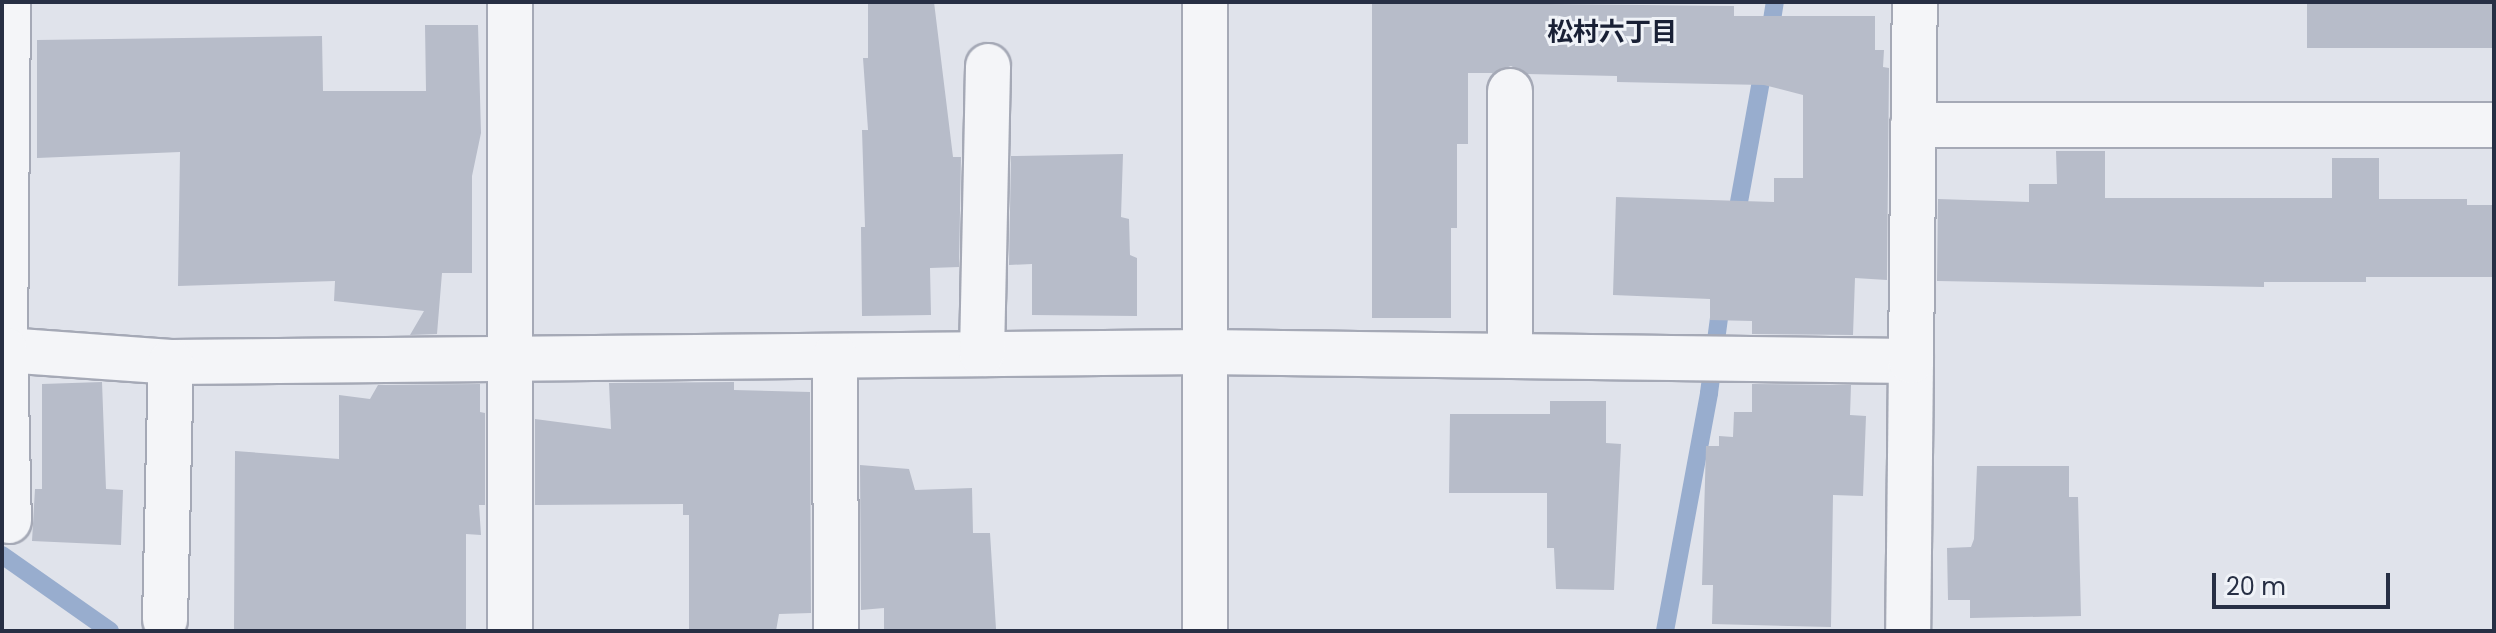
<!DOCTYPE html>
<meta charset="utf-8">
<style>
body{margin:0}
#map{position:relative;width:2496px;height:633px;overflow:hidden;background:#e0e3eb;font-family:Poppins,"Noto Sans JP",sans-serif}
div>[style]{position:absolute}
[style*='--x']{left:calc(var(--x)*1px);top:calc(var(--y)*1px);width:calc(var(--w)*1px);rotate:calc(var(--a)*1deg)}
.stream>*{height:18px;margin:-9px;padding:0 9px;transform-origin:9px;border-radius:9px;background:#98adce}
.building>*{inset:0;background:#b7bcc9}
.roads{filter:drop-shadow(2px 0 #a5a9b6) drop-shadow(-2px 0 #a5a9b6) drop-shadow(0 2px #a5a9b6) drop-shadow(0 -2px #a5a9b6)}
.street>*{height:44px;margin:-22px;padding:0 22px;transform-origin:22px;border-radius:22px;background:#f4f5f8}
span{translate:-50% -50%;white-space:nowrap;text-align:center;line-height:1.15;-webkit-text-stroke:6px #f0f3f8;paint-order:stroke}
.neighbourhood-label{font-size:26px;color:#192035;font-weight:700}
.frame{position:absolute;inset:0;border:4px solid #272f44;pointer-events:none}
.scale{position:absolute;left:2212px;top:573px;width:178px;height:36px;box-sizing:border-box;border:4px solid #272f44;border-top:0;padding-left:10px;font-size:24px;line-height:28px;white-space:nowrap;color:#272f44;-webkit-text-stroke:6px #f0f3f8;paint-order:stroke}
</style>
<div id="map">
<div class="stream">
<i style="--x:1769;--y:39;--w:37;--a:-81"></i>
<i style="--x:1735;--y:224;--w:163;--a:-79.7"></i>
<i style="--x:2;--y:555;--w:132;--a:35.1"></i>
<i style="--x:1665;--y:631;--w:242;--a:-79.5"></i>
<i style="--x:1709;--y:393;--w:98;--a:-82.4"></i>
</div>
<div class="building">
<i style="clip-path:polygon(868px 2px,934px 2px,953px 157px,961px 157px,959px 267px,930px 268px,931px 315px,862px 316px,861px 227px,865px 227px,862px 130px,868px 130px,863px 58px,868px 58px)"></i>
<i style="clip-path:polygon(1372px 2px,1734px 6px,1734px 16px,1875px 16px,1875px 50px,1884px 50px,1883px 67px,1889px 68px,1887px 280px,1855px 278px,1853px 335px,1752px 334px,1752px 321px,1710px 320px,1710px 299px,1613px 295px,1616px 197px,1774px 202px,1774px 178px,1803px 178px,1803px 95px,1764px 85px,1617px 82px,1617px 76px,1527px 74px,1511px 66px,1493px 73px,1468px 73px,1468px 144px,1457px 144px,1457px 228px,1451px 228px,1451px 318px,1372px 318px)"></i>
<i style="clip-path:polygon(2307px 2px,2494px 2px,2494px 48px,2307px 48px)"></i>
<i style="clip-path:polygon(425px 25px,478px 25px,481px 133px,472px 176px,472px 273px,442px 273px,437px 334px,410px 335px,424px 311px,334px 301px,335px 281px,178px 286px,180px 152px,37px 158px,37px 40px,322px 36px,323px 91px,426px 91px)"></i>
<i style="clip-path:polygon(2056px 151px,2105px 151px,2105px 198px,2332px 198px,2332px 158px,2379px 158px,2379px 199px,2467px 199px,2467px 205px,2494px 205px,2494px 277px,2366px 277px,2366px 282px,2264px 282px,2264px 287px,1937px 281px,1938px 199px,2029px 202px,2029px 184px,2057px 184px)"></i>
<i style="clip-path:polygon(1123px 154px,1121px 217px,1129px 219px,1130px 255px,1137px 258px,1137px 316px,1032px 315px,1032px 264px,1009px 265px,1011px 156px)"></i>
<i style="clip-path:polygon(102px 382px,106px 489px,123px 490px,121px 545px,32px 541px,35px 489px,42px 489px,42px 384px)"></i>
<i style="clip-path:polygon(734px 382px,734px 390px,810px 392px,811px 613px,779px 614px,776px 631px,689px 631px,689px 515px,683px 515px,683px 504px,535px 505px,535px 419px,611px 429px,609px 383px)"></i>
<i style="clip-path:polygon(480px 384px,480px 412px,485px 413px,485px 505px,479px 505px,481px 535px,466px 534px,466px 631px,234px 629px,235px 451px,339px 459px,339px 395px,370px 399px,378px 385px)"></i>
<i style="clip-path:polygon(1752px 384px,1851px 385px,1850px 415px,1866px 416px,1863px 496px,1833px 495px,1831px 627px,1712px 624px,1713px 585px,1702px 585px,1706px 446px,1719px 446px,1719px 436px,1733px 437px,1734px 412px,1752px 412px)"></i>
<i style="clip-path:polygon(1550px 401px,1606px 401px,1606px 443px,1621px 444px,1614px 590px,1556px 589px,1554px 548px,1547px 548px,1547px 493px,1449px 493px,1450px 414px,1550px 414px)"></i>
<i style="clip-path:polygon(860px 465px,909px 469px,915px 490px,972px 488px,973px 533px,990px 533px,996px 629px,884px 631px,884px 608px,861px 610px)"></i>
<i style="clip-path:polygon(1977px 466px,2069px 466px,2069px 497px,2078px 497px,2081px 616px,1970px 618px,1970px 600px,1948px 600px,1947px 548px,1971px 547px,1974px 539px)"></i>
</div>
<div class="roads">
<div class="street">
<i style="--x:8;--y:2;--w:348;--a:90.5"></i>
<i style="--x:5;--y:350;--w:166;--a:4.1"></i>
<i style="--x:171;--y:362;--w:1034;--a:-0.55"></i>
<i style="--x:1205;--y:352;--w:706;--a:0.73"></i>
<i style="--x:1911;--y:361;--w:270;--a:90.6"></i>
<i style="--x:510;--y:2;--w:629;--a:90"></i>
<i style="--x:1510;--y:91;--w:265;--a:90"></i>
<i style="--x:1913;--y:125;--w:581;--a:0"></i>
<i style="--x:5;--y:350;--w:171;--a:88.7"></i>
<i style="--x:982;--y:354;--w:288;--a:-88.8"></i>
<i style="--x:835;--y:356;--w:275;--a:89.8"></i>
<i style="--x:1911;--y:361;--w:359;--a:-89.4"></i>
<i style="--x:165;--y:620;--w:258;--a:-88.7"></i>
<i style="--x:1205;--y:631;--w:629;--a:-90"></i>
</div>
</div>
<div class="neighbourhood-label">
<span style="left:1612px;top:33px">松村六丁目</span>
</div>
<div class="frame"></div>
<div class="scale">20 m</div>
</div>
